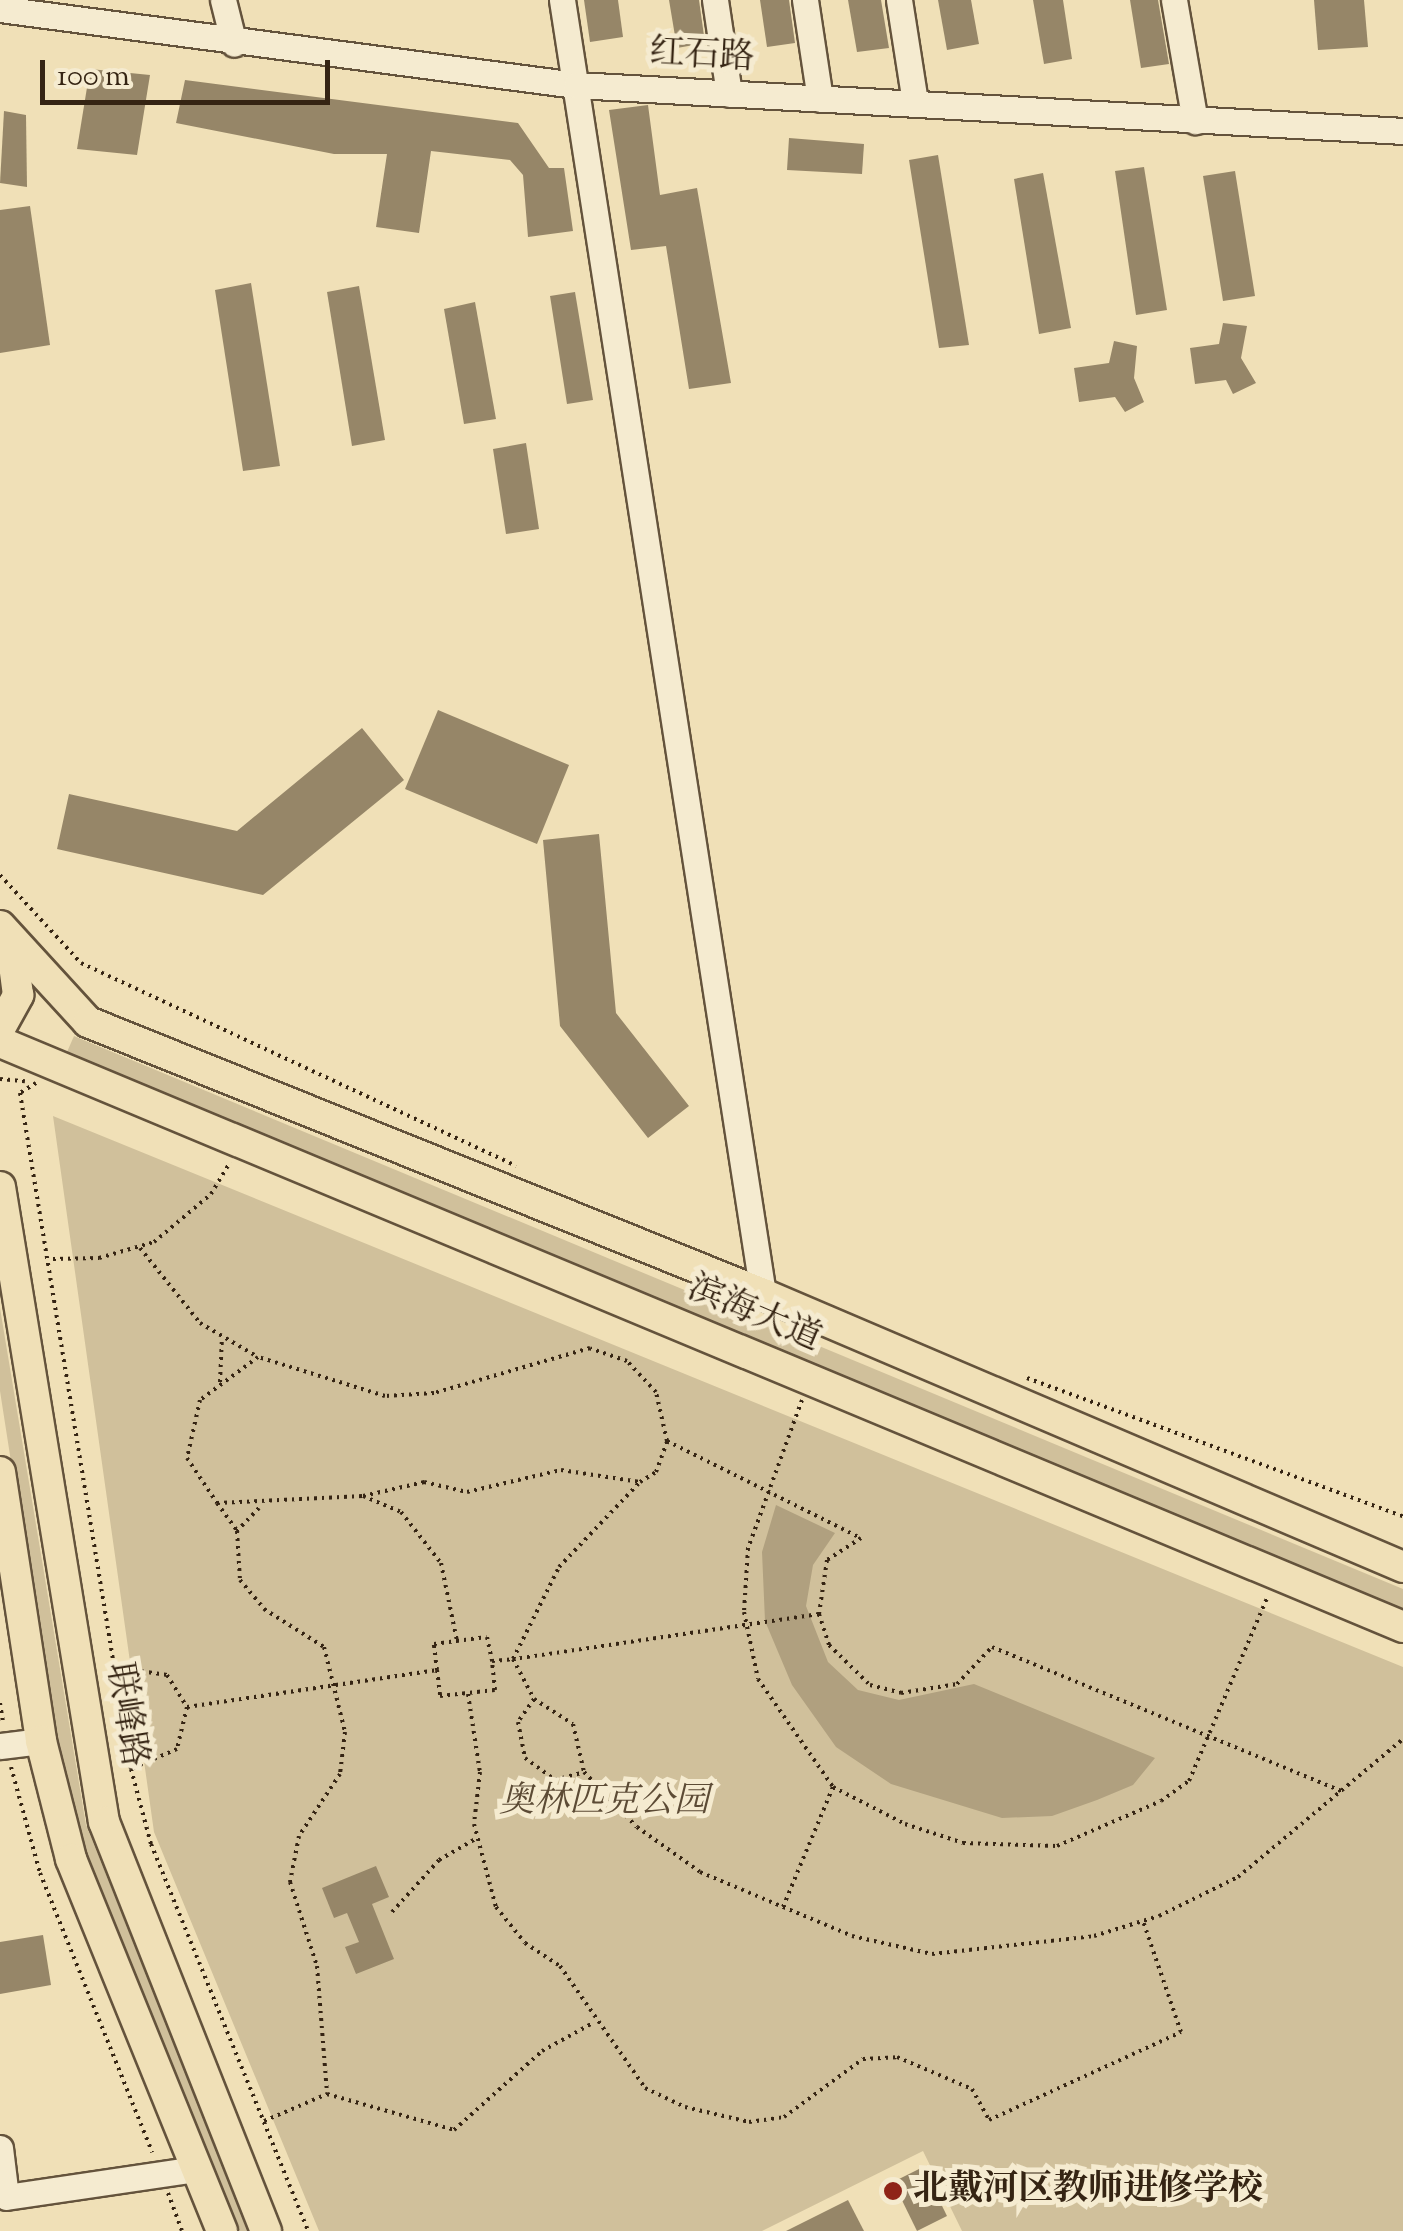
<!DOCTYPE html>
<meta charset="utf-8">
<style>
body{margin:0}
#map{position:relative;width:1403px;height:2231px;overflow:hidden;background:#f0e0b7;font-family:"Sorts Mill Goudy","Noto Serif SC",serif}
div>[style]{position:absolute}
[style*='--x']{left:calc(var(--x)*1px);top:calc(var(--y)*1px);width:calc(var(--w)*1px);rotate:calc(var(--a)*1deg)}
.green>*{inset:0;background:#d0c09b}
.water>*{inset:0;background:#b0a07f}
.building>*{inset:0;background:#968668}
.path>*{height:4px;margin-top:-2px;transform-origin:0;background:repeating-linear-gradient(90deg,#352413 0 2.5px,transparent 0 7.5px)}
.roads{filter:drop-shadow(2px 0 #64533c) drop-shadow(-2px 0 #64533c) drop-shadow(0 2px #64533c) drop-shadow(0 -2px #64533c)}
.minor>*{height:25px;margin:-12.5px;padding:0 12.5px;transform-origin:12.5px;border-radius:12.5px;background:#f5ebd0}
.major>*{height:30px;margin:-15px;padding:0 15px;transform-origin:15px;border-radius:15px;background:#f0e0b7}
.dots>*{width:28px;height:28px;translate:-50% -50%;box-sizing:border-box;border:5px solid #f5ebd0;border-radius:50%}
span{translate:-50% -50%;white-space:nowrap;text-align:center;line-height:1.15;-webkit-text-stroke:10px #f5ebd0;paint-order:stroke}
.street-label{font-size:35px;color:#352413}
.park-label{font-size:35px;color:#5c4b35;font-style:italic}
.poi-label{font-size:35px;color:#352413;font-weight:700}
.left{translate:0 -50%;text-align:left}
.scale{position:absolute;left:40px;top:60px;width:290px;height:45px;box-sizing:border-box;border:5px solid #352413;border-top:0;padding-left:12px;font-size:30px;line-height:35px;white-space:nowrap;color:#352413;-webkit-text-stroke:8px #f5ebd0;paint-order:stroke}
</style>
<div id="map">
<div class="green">
<i style="clip-path:polygon(74px 1036px,1403px 1589px,1403px 1609px,67px 1052px)"></i>
<i style="clip-path:polygon(53px 1116px,1403px 1667px,1403px 2231px,962px 2231px,923px 2151px,762px 2231px,319px 2231px,154px 1832px)"></i>
<i style="clip-path:polygon(0 1308px,86px 1825px,250px 2231px,233px 2231px,103px 1916px,59px 1770px,0 1391px)"></i>
</div>
<div class="water">
<i style="clip-path:polygon(776px 1505px,835px 1533px,813px 1565px,806px 1606px,828px 1662px,858px 1690px,899px 1700px,974px 1684px,1155px 1758px,1133px 1785px,1097px 1800px,1052px 1816px,1002px 1818px,891px 1784px,836px 1747px,792px 1685px,765px 1621px,762px 1552px)"></i>
</div>
<div class="building">
<i style="clip-path:polygon(584px 0,618px 0,623px 37px,590px 42px)"></i>
<i style="clip-path:polygon(669px 0,699px 0,705px 43px,677px 48px)"></i>
<i style="clip-path:polygon(760px 0,789px 0,795px 43px,767px 47px)"></i>
<i style="clip-path:polygon(848px 0,881px 0,889px 48px,857px 52px)"></i>
<i style="clip-path:polygon(938px 0,971px 0,979px 44px,947px 50px)"></i>
<i style="clip-path:polygon(1033px 0,1063px 0,1072px 59px,1044px 64px)"></i>
<i style="clip-path:polygon(1130px 0,1158px 0,1169px 64px,1141px 68px)"></i>
<i style="clip-path:polygon(1314px 0,1364px 0,1368px 47px,1318px 50px)"></i>
<i style="clip-path:polygon(90px 69px,150px 75px,137px 155px,77px 149px)"></i>
<i style="clip-path:polygon(185px 80px,518px 123px,549px 168px,564px 168px,573px 231px,528px 237px,523px 175px,510px 160px,431px 151px,419px 233px,376px 227px,387px 154px,334px 154px,176px 123px)"></i>
<i style="clip-path:polygon(648px 105px,660px 195px,697px 188px,731px 383px,689px 389px,666px 246px,631px 250px,609px 110px)"></i>
<i style="clip-path:polygon(4px 111px,26px 115px,27px 187px,0 183px)"></i>
<i style="clip-path:polygon(789px 138px,864px 144px,862px 174px,787px 170px)"></i>
<i style="clip-path:polygon(938px 155px,969px 345px,939px 348px,909px 160px)"></i>
<i style="clip-path:polygon(1144px 167px,1167px 310px,1136px 315px,1115px 171px)"></i>
<i style="clip-path:polygon(1235px 171px,1255px 296px,1223px 301px,1203px 176px)"></i>
<i style="clip-path:polygon(1043px 173px,1071px 328px,1039px 334px,1014px 179px)"></i>
<i style="clip-path:polygon(30px 206px,50px 345px,0 353px,0 210px)"></i>
<i style="clip-path:polygon(251px 283px,280px 466px,243px 471px,215px 290px)"></i>
<i style="clip-path:polygon(359px 286px,385px 440px,352px 446px,327px 292px)"></i>
<i style="clip-path:polygon(575px 292px,593px 400px,567px 404px,550px 296px)"></i>
<i style="clip-path:polygon(475px 302px,496px 419px,464px 424px,444px 309px)"></i>
<i style="clip-path:polygon(1223px 323px,1247px 326px,1241px 358px,1256px 383px,1233px 394px,1226px 380px,1195px 384px,1190px 348px,1219px 344px)"></i>
<i style="clip-path:polygon(1114px 341px,1137px 346px,1134px 378px,1144px 402px,1125px 412px,1115px 397px,1079px 402px,1074px 368px,1109px 363px)"></i>
<i style="clip-path:polygon(526px 443px,539px 529px,506px 534px,493px 449px)"></i>
<i style="clip-path:polygon(438px 710px,569px 765px,537px 844px,405px 789px)"></i>
<i style="clip-path:polygon(362px 728px,404px 780px,263px 895px,57px 849px,69px 794px,237px 831px)"></i>
<i style="clip-path:polygon(599px 834px,616px 1013px,689px 1106px,648px 1138px,560px 1026px,543px 840px)"></i>
<i style="clip-path:polygon(376px 1866px,389px 1897px,372px 1904px,394px 1959px,356px 1974px,345px 1947px,359px 1942px,347px 1913px,334px 1918px,322px 1888px)"></i>
<i style="clip-path:polygon(43px 1935px,51px 1985px,0 1994px,0 1942px)"></i>
<i style="clip-path:polygon(923px 2167px,947px 2216px,917px 2231px,893px 2182px)"></i>
<i style="clip-path:polygon(848px 2200px,864px 2231px,786px 2231px)"></i>
</div>
<div class="path">
<i style="--x:0;--y:875;--w:120;--a:47.4"></i>
<i style="--x:81;--y:963;--w:480;--a:25"></i>
<i style="--x:0;--y:1079;--w:25;--a:5"></i>
<i style="--x:36;--y:1083;--w:19;--a:148"></i>
<i style="--x:20;--y:1093;--w:685;--a:80.68"></i>
<i style="--x:131;--y:1769;--w:78;--a:75.1"></i>
<i style="--x:151;--y:1844;--w:418;--a:67.9"></i>
<i style="--x:140;--y:1248;--w:96;--a:51.3"></i>
<i style="--x:200;--y:1323;--w:67;--a:30.4"></i>
<i style="--x:53;--y:1259;--w:46;--a:-1.2"></i>
<i style="--x:99;--y:1258;--w:57;--a:-16.2"></i>
<i style="--x:154;--y:1242;--w:75;--a:-40.1"></i>
<i style="--x:211;--y:1194;--w:37;--a:-59"></i>
<i style="--x:1027;--y:1378;--w:401;--a:20.2"></i>
<i style="--x:220;--y:1382;--w:45;--a:-87.5"></i>
<i style="--x:802;--y:1400;--w:158;--a:110"></i>
<i style="--x:748;--y:1548;--w:64;--a:93.6"></i>
<i style="--x:744;--y:1612;--w:68;--a:78.2"></i>
<i style="--x:758;--y:1679;--w:131;--a:55.2"></i>
<i style="--x:833;--y:1787;--w:81;--a:27.2"></i>
<i style="--x:905;--y:1824;--w:61;--a:18.1"></i>
<i style="--x:963;--y:1843;--w:94;--a:1.8"></i>
<i style="--x:1057;--y:1846;--w:113;--a:-23.4"></i>
<i style="--x:1161;--y:1801;--w:34;--a:-36"></i>
<i style="--x:1189;--y:1781;--w:199;--a:-66.9"></i>
<i style="--x:667;--y:1441;--w:217;--a:26.6"></i>
<i style="--x:861;--y:1538;--w:40;--a:147.1"></i>
<i style="--x:827;--y:1560;--w:55;--a:98.4"></i>
<i style="--x:819;--y:1614;--w:33;--a:72"></i>
<i style="--x:829;--y:1645;--w:57;--a:44.3"></i>
<i style="--x:870;--y:1685;--w:32;--a:14"></i>
<i style="--x:901;--y:1693;--w:57;--a:-9.1"></i>
<i style="--x:957;--y:1684;--w:51;--a:-46.6"></i>
<i style="--x:992;--y:1647;--w:378;--a:22.4"></i>
<i style="--x:363;--y:1496;--w:63;--a:-12.9"></i>
<i style="--x:424;--y:1482;--w:44;--a:13.1"></i>
<i style="--x:467;--y:1492;--w:97;--a:-13.2"></i>
<i style="--x:561;--y:1470;--w:80;--a:8.6"></i>
<i style="--x:640;--y:1482;--w:19;--a:-32"></i>
<i style="--x:656;--y:1472;--w:33;--a:-70"></i>
<i style="--x:667;--y:1441;--w:50;--a:-102.7"></i>
<i style="--x:656;--y:1392;--w:42;--a:-133.1"></i>
<i style="--x:627;--y:1361;--w:39;--a:-161"></i>
<i style="--x:590;--y:1348;--w:162;--a:163.9"></i>
<i style="--x:434;--y:1393;--w:49;--a:176.5"></i>
<i style="--x:385;--y:1396;--w:133;--a:-162.9"></i>
<i style="--x:258;--y:1357;--w:72;--a:143.4"></i>
<i style="--x:200;--y:1400;--w:59;--a:102.6"></i>
<i style="--x:187;--y:1458;--w:54;--a:56.3"></i>
<i style="--x:217;--y:1503;--w:146;--a:-2.7"></i>
<i style="--x:363;--y:1496;--w:41;--a:22.8"></i>
<i style="--x:401;--y:1512;--w:65;--a:51.9"></i>
<i style="--x:441;--y:1563;--w:80;--a:78.4"></i>
<i style="--x:217;--y:1503;--w:34;--a:54"></i>
<i style="--x:259;--y:1508;--w:32;--a:134"></i>
<i style="--x:237;--y:1531;--w:49;--a:86.5"></i>
<i style="--x:240;--y:1580;--w:38;--a:50"></i>
<i style="--x:264;--y:1609;--w:71;--a:32.3"></i>
<i style="--x:324;--y:1647;--w:88;--a:76.1"></i>
<i style="--x:345;--y:1732;--w:42;--a:96.8"></i>
<i style="--x:340;--y:1774;--w:74;--a:123.5"></i>
<i style="--x:299;--y:1836;--w:47;--a:101.1"></i>
<i style="--x:290;--y:1882;--w:88;--a:72.2"></i>
<i style="--x:317;--y:1966;--w:128;--a:85.5"></i>
<i style="--x:819;--y:1614;--w:309;--a:171.6"></i>
<i style="--x:513;--y:1659;--w:45;--a:62.3"></i>
<i style="--x:534;--y:1699;--w:46;--a:32.7"></i>
<i style="--x:573;--y:1724;--w:49;--a:77.1"></i>
<i style="--x:584;--y:1772;--w:76;--a:46.1"></i>
<i style="--x:637;--y:1827;--w:77;--a:35.5"></i>
<i style="--x:700;--y:1872;--w:165;--a:22.8"></i>
<i style="--x:852;--y:1936;--w:82;--a:12.7"></i>
<i style="--x:932;--y:1954;--w:163;--a:-6.3"></i>
<i style="--x:1094;--y:1936;--w:68;--a:-17.1"></i>
<i style="--x:1159;--y:1916;--w:88;--a:-26.3"></i>
<i style="--x:1238;--y:1877;--w:215;--a:-39.9"></i>
<i style="--x:112;--y:1667;--w:56;--a:8.3"></i>
<i style="--x:167;--y:1675;--w:38;--a:58"></i>
<i style="--x:187;--y:1707;--w:43;--a:103.4"></i>
<i style="--x:177;--y:1749;--w:50;--a:156.5"></i>
<i style="--x:437;--y:1670;--w:26;--a:-97"></i>
<i style="--x:434;--y:1644;--w:53;--a:-7.5"></i>
<i style="--x:487;--y:1637;--w:25;--a:78"></i>
<i style="--x:468;--y:1694;--w:79;--a:81.3"></i>
<i style="--x:480;--y:1772;--w:52;--a:96.6"></i>
<i style="--x:474;--y:1824;--w:86;--a:75.2"></i>
<i style="--x:496;--y:1907;--w:46;--a:51.1"></i>
<i style="--x:525;--y:1943;--w:42;--a:33.3"></i>
<i style="--x:560;--y:1966;--w:149;--a:55.1"></i>
<i style="--x:645;--y:2088;--w:44;--a:25.4"></i>
<i style="--x:685;--y:2107;--w:66;--a:13.2"></i>
<i style="--x:749;--y:2122;--w:35;--a:-8"></i>
<i style="--x:784;--y:2117;--w:98;--a:-36.3"></i>
<i style="--x:863;--y:2059;--w:34;--a:-3"></i>
<i style="--x:897;--y:2057;--w:82;--a:23.1"></i>
<i style="--x:972;--y:2089;--w:35;--a:61"></i>
<i style="--x:989;--y:2120;--w:211;--a:-24.6"></i>
<i style="--x:1181;--y:2032;--w:117;--a:-108.9"></i>
<i style="--x:534;--y:1699;--w:28;--a:125"></i>
<i style="--x:518;--y:1722;--w:37;--a:79"></i>
<i style="--x:525;--y:1758;--w:37;--a:36"></i>
<i style="--x:555;--y:1780;--w:28;--a:-15"></i>
<i style="--x:0;--y:1703;--w:20;--a:81"></i>
<i style="--x:187;--y:1707;--w:253;--a:-8.4"></i>
<i style="--x:437;--y:1670;--w:26;--a:83"></i>
<i style="--x:440;--y:1696;--w:55;--a:-6.2"></i>
<i style="--x:495;--y:1690;--w:29;--a:-96"></i>
<i style="--x:492;--y:1661;--w:21;--a:-5"></i>
<i style="--x:513;--y:1659;--w:103;--a:-63.4"></i>
<i style="--x:559;--y:1567;--w:117;--a:-46.4"></i>
<i style="--x:11;--y:1767;--w:110;--a:74.7"></i>
<i style="--x:40;--y:1873;--w:301;--a:68.1"></i>
<i style="--x:783;--y:1907;--w:130;--a:-67.4"></i>
<i style="--x:392;--y:1912;--w:70;--a:-47.9"></i>
<i style="--x:439;--y:1860;--w:44;--a:-30.1"></i>
<i style="--x:264;--y:2121;--w:69;--a:-23.2"></i>
<i style="--x:327;--y:2094;--w:132;--a:15.8"></i>
<i style="--x:454;--y:2130;--w:118;--a:-41.9"></i>
<i style="--x:542;--y:2051;--w:58;--a:-28.8"></i>
<i style="--x:168;--y:2193;--w:40;--a:69.8"></i>
</div>
<div class="roads">
<div class="minor">
<i style="--x:223;--y:0;--w:45;--a:76"></i>
<i style="--x:562;--y:0;--w:1310;--a:81.17"></i>
<i style="--x:715;--y:0;--w:95;--a:81.5"></i>
<i style="--x:805;--y:0;--w:100;--a:81.4"></i>
<i style="--x:899;--y:0;--w:103;--a:81.1"></i>
<i style="--x:1174;--y:0;--w:123;--a:80.2"></i>
<i style="--x:0;--y:9;--w:581;--a:7.52"></i>
<i style="--x:576;--y:85;--w:828;--a:3.18"></i>
<i style="--x:0;--y:1746;--w:41;--a:-7"></i>
<i style="--x:0;--y:2148;--w:49;--a:83"></i>
<i style="--x:6;--y:2197;--w:191;--a:-8.4"></i>
</div>
<div class="major">
<i style="--x:0;--y:926;--w:130;--a:47.5"></i>
<i style="--x:88;--y:1022;--w:728;--a:21.95"></i>
<i style="--x:763;--y:1294;--w:696;--a:23.1"></i>
<i style="--x:0;--y:1028;--w:38;--a:-61"></i>
<i style="--x:18;--y:995;--w:53;--a:-97.5"></i>
<i style="--x:0;--y:1042;--w:1520;--a:22.63"></i>
<i style="--x:0;--y:1187;--w:643;--a:80.7"></i>
<i style="--x:104;--y:1822;--w:440;--a:68.4"></i>
<i style="--x:0;--y:1472;--w:272;--a:81.3"></i>
<i style="--x:41;--y:1741;--w:122;--a:75.7"></i>
<i style="--x:71;--y:1859;--w:401;--a:67.9"></i>
</div>
</div>
<div class="dots">
<i style="left:893px;top:2191px;background:#8f2418"></i>
</div>
<div class="street-label">
<span style="left:702px;top:57px;rotate:3deg">红石路</span>
<span style="left:754px;top:1315px;rotate:23deg">滨海大道</span>
<span style="left:125px;top:1715px;rotate:81deg">联峰路</span>
</div>
<div class="park-label">
<span style="left:604px;top:1803px">奥林匹克公园</span>
</div>
<div class="poi-label">
<span class="left" style="left:913px;top:2191px">北戴河区教师进修学校</span>
</div>
<div class="scale">100 m</div>
</div>
